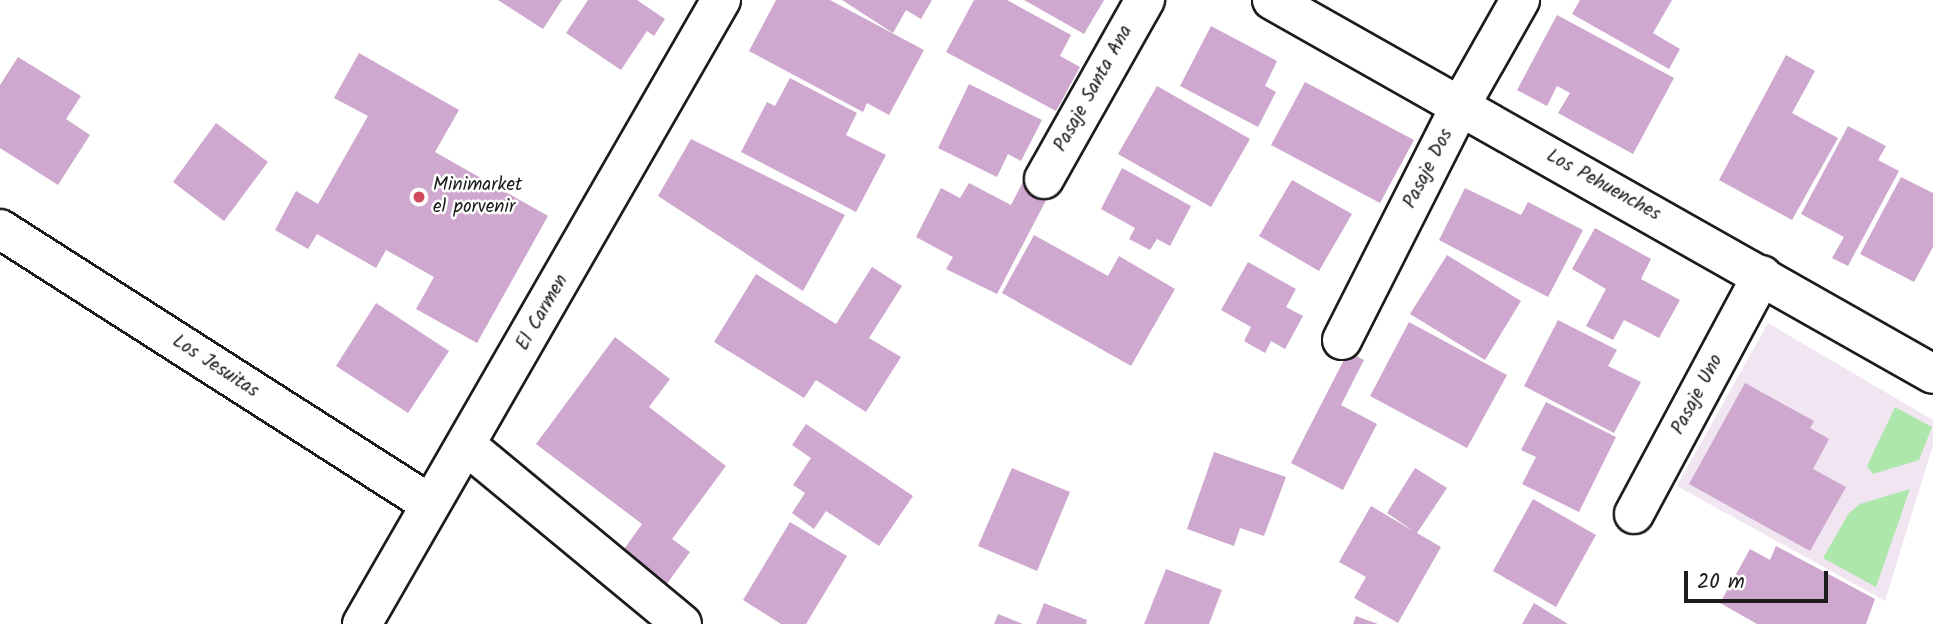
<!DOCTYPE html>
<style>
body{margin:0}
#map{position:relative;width:1933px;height:624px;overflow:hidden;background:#fff;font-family:Kalam,sans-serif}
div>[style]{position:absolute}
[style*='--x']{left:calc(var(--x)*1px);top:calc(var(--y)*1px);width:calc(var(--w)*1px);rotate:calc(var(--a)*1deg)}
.built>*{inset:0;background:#f0e5f1}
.green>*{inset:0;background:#ade7ac}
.building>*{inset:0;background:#cea8cf}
.roads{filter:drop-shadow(2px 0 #1c1c1c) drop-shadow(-2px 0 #1c1c1c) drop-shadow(0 2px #1c1c1c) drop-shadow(0 -2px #1c1c1c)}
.street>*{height:38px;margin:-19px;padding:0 19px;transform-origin:19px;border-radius:19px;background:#fff}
.dots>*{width:19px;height:19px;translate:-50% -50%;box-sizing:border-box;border:4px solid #fff;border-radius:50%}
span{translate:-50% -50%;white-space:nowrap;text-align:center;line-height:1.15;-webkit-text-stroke:5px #fff;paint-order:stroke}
.street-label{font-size:19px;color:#1c1c1c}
.poi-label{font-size:19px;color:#1c1c1c}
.left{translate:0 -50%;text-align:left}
.scale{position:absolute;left:1684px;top:571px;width:144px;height:32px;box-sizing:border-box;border:4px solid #1c1c1c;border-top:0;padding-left:9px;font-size:21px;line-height:24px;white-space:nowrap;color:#1c1c1c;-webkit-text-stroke:5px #fff;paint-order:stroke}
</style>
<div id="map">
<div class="built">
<i style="clip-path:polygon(1768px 323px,1933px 420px,1933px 445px,1885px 601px,1677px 486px)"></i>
</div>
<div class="green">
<i style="clip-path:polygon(1895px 407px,1932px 427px,1919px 460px,1873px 474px,1867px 466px)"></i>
<i style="clip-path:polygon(1910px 489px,1876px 587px,1823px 558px,1849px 513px,1860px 504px)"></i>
</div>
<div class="building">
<i style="clip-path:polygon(498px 0,562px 0,543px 29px)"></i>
<i style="clip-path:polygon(588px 0,637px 0,665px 19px,654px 36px,647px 31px,621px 70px,566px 33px)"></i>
<i style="clip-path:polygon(776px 0,830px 0,924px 50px,889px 115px,867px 103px,863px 112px,749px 51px)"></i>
<i style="clip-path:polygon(842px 0,932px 0,921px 19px,906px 10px,893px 33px)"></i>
<i style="clip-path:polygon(974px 0,1007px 0,1071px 35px,1060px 56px,1080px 67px,1056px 111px,946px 52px)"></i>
<i style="clip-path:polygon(1024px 0,1104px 0,1084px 34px)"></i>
<i style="clip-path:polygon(1580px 0,1672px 0,1653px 33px,1680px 49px,1669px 69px,1572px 14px)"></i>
<i style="clip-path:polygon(1557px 15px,1674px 78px,1633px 154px,1558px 113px,1570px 93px,1557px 86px,1547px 106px,1517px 90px)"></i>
<i style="clip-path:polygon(1211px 26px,1277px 61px,1265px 86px,1276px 92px,1258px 127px,1180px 86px)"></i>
<i style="clip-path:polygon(359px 53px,459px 110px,435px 152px,548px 216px,477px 343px,416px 309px,434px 277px,386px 250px,376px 268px,317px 234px,308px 249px,275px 230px,296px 191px,318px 204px,368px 116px,334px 98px)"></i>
<i style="clip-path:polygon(1786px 55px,1815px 71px,1792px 113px,1838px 138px,1792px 220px,1719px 180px)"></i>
<i style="clip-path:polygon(18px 57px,81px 96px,66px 119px,90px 135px,58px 185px,0 148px,0 85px)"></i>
<i style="clip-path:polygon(790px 78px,857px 113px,846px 135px,886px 155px,856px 212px,741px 152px,767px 102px,775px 106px)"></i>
<i style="clip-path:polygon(1305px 82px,1414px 140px,1380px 203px,1271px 145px)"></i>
<i style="clip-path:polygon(969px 84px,1042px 120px,1021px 161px,1008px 154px,997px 177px,938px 148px)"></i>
<i style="clip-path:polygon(1157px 86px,1250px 139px,1211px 207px,1118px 154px)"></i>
<i style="clip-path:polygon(216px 123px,268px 162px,224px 221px,173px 182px)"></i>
<i style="clip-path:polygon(1848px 126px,1886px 146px,1878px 160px,1899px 171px,1848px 266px,1832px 258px,1844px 237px,1801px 214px)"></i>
<i style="clip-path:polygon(691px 139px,845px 215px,803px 291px,658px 196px)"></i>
<i style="clip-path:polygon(1122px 168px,1191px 206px,1170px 246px,1157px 239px,1150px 250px,1129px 239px,1135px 228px,1101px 209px)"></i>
<i style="clip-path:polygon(1027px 174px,1053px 187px,997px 294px,946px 269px,953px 257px,916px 237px,941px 188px,960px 198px,969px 183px,1011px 205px)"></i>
<i style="clip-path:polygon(1901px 177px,1933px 193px,1933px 247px,1914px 282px,1860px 254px)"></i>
<i style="clip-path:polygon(1292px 180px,1352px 214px,1319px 271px,1259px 236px)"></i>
<i style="clip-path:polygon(1465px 188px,1521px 215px,1528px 202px,1583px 230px,1548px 297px,1439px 240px)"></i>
<i style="clip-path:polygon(1595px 228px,1651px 259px,1641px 279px,1680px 300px,1659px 338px,1624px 320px,1613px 340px,1586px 326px,1606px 289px,1572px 269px)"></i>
<i style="clip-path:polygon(1034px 235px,1108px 276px,1119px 256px,1175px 289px,1131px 366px,1002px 293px)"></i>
<i style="clip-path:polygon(1447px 255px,1521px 301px,1485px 360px,1410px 314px)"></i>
<i style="clip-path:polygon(1248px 262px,1296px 289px,1286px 307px,1303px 316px,1285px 349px,1271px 341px,1265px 353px,1244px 341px,1251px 327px,1221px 310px)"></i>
<i style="clip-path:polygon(872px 267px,902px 286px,869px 338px,901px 357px,866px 412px,816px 380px,804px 398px,714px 342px,756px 274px,836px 324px)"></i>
<i style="clip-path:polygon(376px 303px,449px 351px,408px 413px,336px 366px)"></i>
<i style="clip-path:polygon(1558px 320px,1617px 350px,1608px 366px,1641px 382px,1614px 433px,1524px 386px)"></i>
<i style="clip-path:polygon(1409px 322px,1507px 375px,1467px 448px,1370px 396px)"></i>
<i style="clip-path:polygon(615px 337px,670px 379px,649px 407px,726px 466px,672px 539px,690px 552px,666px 585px,622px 552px,642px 524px,536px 444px)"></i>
<i style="clip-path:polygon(1348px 352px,1364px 360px,1341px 405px,1377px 424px,1343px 490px,1291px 463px)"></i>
<i style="clip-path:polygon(1745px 383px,1814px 421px,1810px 428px,1829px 439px,1813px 469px,1846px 487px,1810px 551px,1689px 484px)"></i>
<i style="clip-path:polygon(1546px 402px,1616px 437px,1579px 512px,1522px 484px,1536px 457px,1521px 450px)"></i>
<i style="clip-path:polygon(806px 424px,913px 496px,879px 546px,826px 511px,814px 529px,792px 513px,805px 493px,793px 485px,811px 458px,792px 445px)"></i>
<i style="clip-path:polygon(1214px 452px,1286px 477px,1264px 536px,1240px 528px,1234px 546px,1187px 529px)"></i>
<i style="clip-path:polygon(1012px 468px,1070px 492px,1037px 571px,978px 546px)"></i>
<i style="clip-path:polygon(1415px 468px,1447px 488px,1417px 533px,1441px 547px,1398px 623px,1354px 598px,1366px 577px,1339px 562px,1371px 506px,1415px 532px,1387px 513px)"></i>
<i style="clip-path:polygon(1533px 499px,1596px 535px,1556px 607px,1493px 571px)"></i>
<i style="clip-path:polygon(790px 522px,847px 556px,806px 624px,781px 624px,743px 600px)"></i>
<i style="clip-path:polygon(1776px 546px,1875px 599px,1866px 624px,1757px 624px,1720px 603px,1750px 549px,1770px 560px)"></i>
<i style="clip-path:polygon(1166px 569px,1222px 590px,1209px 624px,1144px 624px)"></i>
<i style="clip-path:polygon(1044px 603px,1087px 620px,1086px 624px,1036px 624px)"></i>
<i style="clip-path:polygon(1534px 603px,1568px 624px,1522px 624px)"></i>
<i style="clip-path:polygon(998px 614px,1023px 624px,994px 624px)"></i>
<i style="clip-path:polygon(1356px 616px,1378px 624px,1353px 624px)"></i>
</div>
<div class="roads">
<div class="street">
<i style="--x:1272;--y:0;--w:759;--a:29.5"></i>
<i style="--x:1044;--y:179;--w:206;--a:-60.6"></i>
<i style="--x:0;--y:229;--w:510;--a:32.6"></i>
<i style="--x:1342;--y:340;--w:262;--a:-63.2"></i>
<i style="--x:1460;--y:106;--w:122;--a:-60.5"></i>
<i style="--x:467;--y:446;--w:279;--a:39.6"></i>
<i style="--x:1634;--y:514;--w:271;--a:-61.8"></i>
<i style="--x:362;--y:624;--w:720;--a:-60.09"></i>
</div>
</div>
<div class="dots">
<i style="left:419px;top:197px;background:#d1495b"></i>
</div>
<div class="street-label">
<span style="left:1094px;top:89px;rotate:-61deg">Pasaje Santa Ana</span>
<span style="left:1429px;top:169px;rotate:-63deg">Pasaje Dos</span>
<span style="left:1603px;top:186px;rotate:29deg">Los Pehuenches</span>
<span style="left:543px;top:313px;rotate:-60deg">El Carmen</span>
<span style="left:215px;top:367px;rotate:33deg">Los Jesuitas</span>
<span style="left:1698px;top:395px;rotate:-62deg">Pasaje Uno</span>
</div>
<div class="poi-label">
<span class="left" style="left:433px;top:197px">Minimarket<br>el porvenir</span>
</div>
<div class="scale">20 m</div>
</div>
